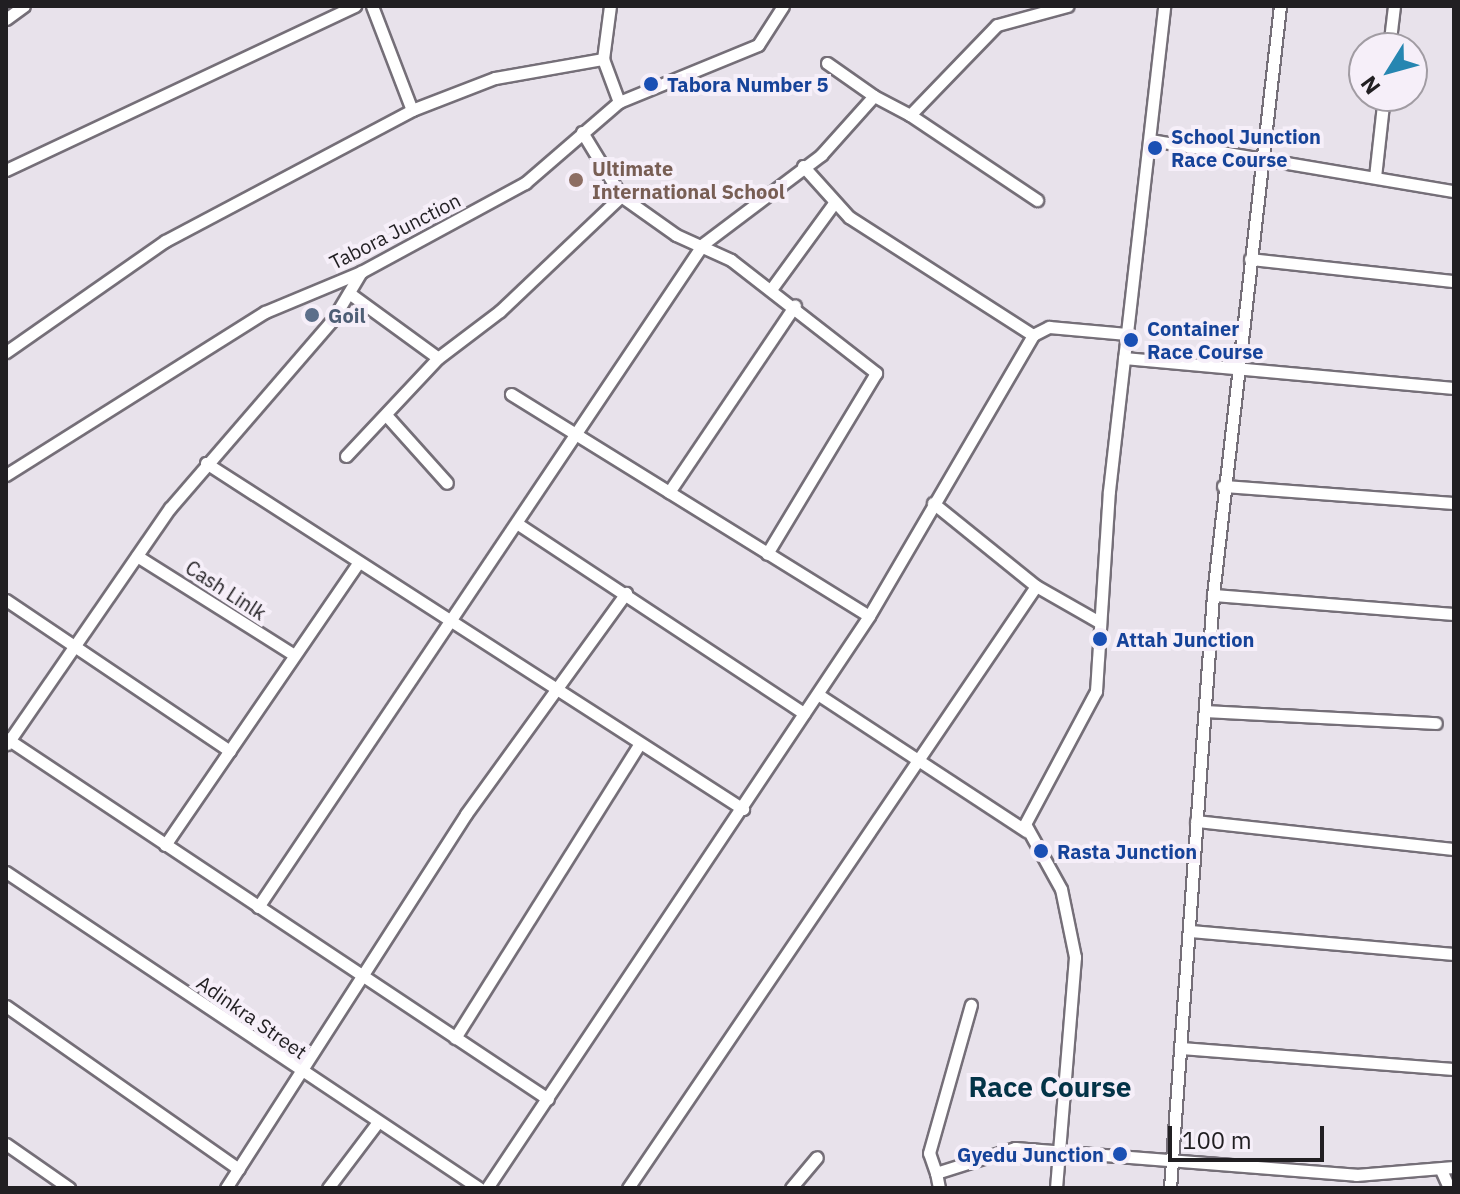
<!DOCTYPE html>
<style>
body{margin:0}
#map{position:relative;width:1460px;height:1194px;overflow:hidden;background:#e8e2eb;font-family:"IBM Plex Sans",sans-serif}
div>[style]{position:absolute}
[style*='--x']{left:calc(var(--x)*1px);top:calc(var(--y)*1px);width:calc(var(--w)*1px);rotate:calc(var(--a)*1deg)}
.roads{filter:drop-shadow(2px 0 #756f78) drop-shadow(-2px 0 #756f78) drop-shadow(0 2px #756f78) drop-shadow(0 -2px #756f78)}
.minor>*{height:11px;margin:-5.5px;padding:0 5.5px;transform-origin:5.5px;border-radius:5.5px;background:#fff}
.dots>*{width:22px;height:22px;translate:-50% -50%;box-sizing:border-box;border:4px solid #f6eff9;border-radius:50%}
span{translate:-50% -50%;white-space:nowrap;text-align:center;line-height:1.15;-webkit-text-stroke:8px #f6eff9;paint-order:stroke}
.transit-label{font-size:20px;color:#164399;font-weight:700}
.left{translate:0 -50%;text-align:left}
.right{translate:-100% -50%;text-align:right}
.education-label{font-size:20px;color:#785e54;font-weight:700}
.street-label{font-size:20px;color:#211f22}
.service-label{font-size:20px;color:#4e5e75;font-weight:700}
.district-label{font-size:28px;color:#033347;font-weight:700}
.frame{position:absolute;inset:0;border:8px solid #211f22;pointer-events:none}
.north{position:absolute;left:1348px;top:32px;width:80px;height:80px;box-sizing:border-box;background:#f6eff9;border:2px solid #a19ca3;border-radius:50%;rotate:233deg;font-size:22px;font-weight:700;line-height:32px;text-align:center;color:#211f22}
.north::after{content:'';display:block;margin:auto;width:28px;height:36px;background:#2686b1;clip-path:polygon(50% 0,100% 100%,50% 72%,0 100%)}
.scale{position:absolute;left:1168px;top:1126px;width:156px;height:36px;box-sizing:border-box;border:4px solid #211f22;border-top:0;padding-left:10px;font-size:24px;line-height:28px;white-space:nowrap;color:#211f22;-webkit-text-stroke:6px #f6eff9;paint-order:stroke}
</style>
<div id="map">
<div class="roads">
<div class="minor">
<i style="--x:372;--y:6;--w:111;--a:69"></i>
<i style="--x:412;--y:110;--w:89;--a:-21.1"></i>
<i style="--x:495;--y:78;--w:110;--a:-10"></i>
<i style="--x:610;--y:6;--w:53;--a:97.5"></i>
<i style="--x:603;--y:59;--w:46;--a:69.6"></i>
<i style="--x:6;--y:19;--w:22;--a:-36"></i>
<i style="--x:1389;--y:48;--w:42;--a:-83.2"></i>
<i style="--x:827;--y:63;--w:57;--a:35.1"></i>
<i style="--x:910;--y:115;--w:153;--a:33.8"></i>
<i style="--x:582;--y:132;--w:75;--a:58.6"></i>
<i style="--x:621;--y:196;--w:67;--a:35.3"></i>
<i style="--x:676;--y:235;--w:60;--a:24.4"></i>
<i style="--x:731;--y:260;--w:184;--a:37.9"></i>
<i style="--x:876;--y:373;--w:211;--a:121.1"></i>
<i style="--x:1151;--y:140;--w:307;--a:9.6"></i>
<i style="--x:803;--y:166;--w:69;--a:48"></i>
<i style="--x:849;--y:217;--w:219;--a:32.7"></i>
<i style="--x:6;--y:170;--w:386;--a:-25.2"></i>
<i style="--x:1375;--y:177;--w:81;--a:-83.7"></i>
<i style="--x:1250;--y:259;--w:205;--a:6.2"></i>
<i style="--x:772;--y:288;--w:105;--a:-53.9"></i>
<i style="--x:349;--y:293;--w:110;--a:36.1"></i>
<i style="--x:6;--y:352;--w:194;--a:-34.9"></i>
<i style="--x:165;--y:241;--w:280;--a:-27.9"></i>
<i style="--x:1124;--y:358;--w:331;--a:5.2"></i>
<i style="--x:511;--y:394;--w:421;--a:31.8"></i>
<i style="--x:386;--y:415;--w:91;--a:48.1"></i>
<i style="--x:346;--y:456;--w:134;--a:-46.8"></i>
<i style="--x:438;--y:358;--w:78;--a:-37.2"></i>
<i style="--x:500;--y:311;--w:167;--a:-43.5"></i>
<i style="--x:206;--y:463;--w:639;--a:32.79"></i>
<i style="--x:6;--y:475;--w:306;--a:-32.2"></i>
<i style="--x:265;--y:312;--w:104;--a:-22.6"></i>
<i style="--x:361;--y:272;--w:187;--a:-28.5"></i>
<i style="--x:525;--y:183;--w:124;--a:-40.8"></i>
<i style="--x:619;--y:102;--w:150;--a:-22.3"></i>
<i style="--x:758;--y:45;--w:46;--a:-57.3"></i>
<i style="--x:1223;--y:486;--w:232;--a:4.2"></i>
<i style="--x:669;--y:492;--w:225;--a:-56"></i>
<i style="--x:933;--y:503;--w:132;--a:38.9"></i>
<i style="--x:518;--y:524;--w:343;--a:33.5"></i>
<i style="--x:137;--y:556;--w:186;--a:32.2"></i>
<i style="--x:1213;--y:595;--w:242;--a:4.5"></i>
<i style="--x:6;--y:600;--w:270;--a:34"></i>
<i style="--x:819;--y:695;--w:248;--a:33.3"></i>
<i style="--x:1205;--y:711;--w:231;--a:3"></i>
<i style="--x:6;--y:738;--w:651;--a:33.67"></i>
<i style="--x:7;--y:744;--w:287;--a:-55.4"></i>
<i style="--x:170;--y:508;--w:250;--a:-49.2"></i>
<i style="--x:333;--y:319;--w:55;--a:-59.2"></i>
<i style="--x:1196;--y:821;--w:260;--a:6.2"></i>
<i style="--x:165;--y:845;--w:343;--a:-55.6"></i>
<i style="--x:6;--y:872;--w:569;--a:33.75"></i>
<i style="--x:258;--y:907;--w:798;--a:-56.13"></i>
<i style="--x:703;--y:244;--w:148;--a:-37"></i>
<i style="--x:821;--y:155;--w:79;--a:-48.1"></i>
<i style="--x:874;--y:96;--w:41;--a:27.8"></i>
<i style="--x:910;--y:115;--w:125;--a:-46"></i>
<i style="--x:997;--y:25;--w:73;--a:-15.2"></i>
<i style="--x:1190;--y:931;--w:265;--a:5"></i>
<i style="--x:6;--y:1006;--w:284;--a:35"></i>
<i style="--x:455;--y:1038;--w:345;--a:-57.9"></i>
<i style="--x:1180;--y:1048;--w:275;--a:4.4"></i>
<i style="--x:6;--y:1144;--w:77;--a:34.9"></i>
<i style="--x:1442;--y:1172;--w:17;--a:66"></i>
<i style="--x:936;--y:1173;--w:21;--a:-109"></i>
<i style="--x:929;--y:1153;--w:154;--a:-74.2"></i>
<i style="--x:226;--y:1188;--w:444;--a:-57.3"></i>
<i style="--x:466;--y:814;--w:273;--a:-54.1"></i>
<i style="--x:328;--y:1188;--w:83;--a:-52.9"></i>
<i style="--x:487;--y:1188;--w:688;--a:-56.26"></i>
<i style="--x:869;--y:616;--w:325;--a:-59.7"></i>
<i style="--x:1033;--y:335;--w:18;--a:-27"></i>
<i style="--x:1049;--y:327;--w:78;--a:5.1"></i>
<i style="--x:628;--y:1188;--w:727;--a:-55.87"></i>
<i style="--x:1036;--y:586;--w:73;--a:29.7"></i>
<i style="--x:791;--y:1188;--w:40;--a:-50"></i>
<i style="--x:939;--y:1188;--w:15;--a:-101"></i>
<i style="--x:936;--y:1173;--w:83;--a:-17.6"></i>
<i style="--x:1015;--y:1148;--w:342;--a:4.5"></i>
<i style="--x:1356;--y:1175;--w:98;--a:-4.7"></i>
<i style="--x:1056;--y:1188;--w:232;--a:-85.3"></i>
<i style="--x:1075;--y:957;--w:69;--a:-101.6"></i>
<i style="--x:1061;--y:889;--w:74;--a:-119"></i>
<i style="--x:1025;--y:824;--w:151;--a:-61.9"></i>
<i style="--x:1096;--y:691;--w:200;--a:-86.3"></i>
<i style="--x:1109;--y:491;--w:488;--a:-83.5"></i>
<i style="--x:1170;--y:1188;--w:595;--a:-85.85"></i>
<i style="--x:1213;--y:595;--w:593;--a:-83.51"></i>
</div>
</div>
<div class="dots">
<i style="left:651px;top:84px;background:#1a4fb4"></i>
<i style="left:1155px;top:148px;background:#1a4fb4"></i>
<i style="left:576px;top:180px;background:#8d6e63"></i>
<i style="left:312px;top:315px;background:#5c6f8a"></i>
<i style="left:1131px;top:340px;background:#1a4fb4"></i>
<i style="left:1100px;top:639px;background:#1a4fb4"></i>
<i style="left:1041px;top:851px;background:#1a4fb4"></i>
<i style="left:1120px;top:1154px;background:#1a4fb4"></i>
</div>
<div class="transit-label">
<span class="left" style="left:667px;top:84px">Tabora Number 5</span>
<span class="left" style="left:1171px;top:148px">School Junction<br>Race Course</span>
<span class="left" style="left:1147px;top:340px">Container<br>Race Course</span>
<span class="left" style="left:1116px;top:639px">Attah Junction</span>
<span class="left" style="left:1057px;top:851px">Rasta Junction</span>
<span class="right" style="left:1104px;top:1154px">Gyedu Junction</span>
</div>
<div class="education-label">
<span class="left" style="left:592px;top:180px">Ultimate<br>International School</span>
</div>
<div class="street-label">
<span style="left:395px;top:231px;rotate:-27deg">Tabora Junction</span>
<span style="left:226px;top:590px;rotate:33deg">Cash Linlk</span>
<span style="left:252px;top:1017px;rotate:35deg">Adinkra Street</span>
</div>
<div class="service-label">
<span class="left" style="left:328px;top:315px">Goil</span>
</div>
<div class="district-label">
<span style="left:1050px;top:1087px">Race Course</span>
</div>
<div class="frame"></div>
<div class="north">N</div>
<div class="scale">100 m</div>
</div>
